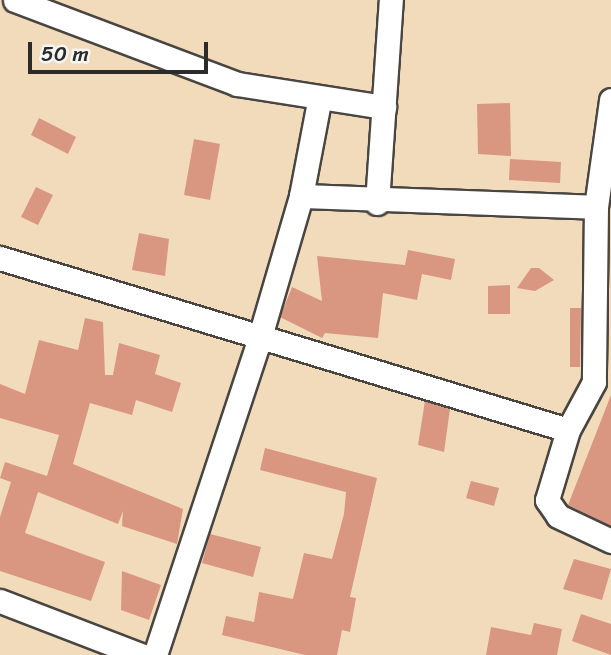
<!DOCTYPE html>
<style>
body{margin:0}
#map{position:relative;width:611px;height:655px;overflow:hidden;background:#f2dbbb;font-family:Sriracha,sans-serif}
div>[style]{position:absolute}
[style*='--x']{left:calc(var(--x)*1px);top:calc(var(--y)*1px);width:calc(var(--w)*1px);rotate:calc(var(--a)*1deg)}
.building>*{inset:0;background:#d99681}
.roads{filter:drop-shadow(2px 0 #494541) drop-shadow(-2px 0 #494541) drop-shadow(0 2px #494541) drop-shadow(0 -2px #494541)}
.minor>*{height:23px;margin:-11.5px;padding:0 11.5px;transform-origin:11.5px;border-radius:11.5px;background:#fff}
span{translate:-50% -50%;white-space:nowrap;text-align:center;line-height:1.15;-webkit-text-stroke:5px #f6f6f2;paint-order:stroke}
.scale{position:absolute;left:28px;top:42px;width:180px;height:32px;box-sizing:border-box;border:4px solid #2b2b2b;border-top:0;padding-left:9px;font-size:21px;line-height:24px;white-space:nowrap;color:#2b2b2b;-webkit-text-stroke:5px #f6f6f2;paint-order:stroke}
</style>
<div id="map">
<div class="building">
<i style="clip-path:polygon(510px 103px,511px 156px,478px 154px,477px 104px)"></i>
<i style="clip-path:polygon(39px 118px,76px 137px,68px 154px,31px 135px)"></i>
<i style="clip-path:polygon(194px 139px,220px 144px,210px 200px,184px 195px)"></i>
<i style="clip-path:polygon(510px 159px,561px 162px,560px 183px,509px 180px)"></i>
<i style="clip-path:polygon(36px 187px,53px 195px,38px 225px,21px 217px)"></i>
<i style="clip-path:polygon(139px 233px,169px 239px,165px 276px,132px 270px)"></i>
<i style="clip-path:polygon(408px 250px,455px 259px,451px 280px,422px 274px,417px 300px,383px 293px,378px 338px,325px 333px,322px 338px,280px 317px,292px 287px,322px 301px,317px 256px,405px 265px)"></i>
<i style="clip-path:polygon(531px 268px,539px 268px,554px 280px,535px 291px,517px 288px)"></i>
<i style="clip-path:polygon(510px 285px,510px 314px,488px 314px,488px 286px)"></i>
<i style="clip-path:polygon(570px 308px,581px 308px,580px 367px,570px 367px)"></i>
<i style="clip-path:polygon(85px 318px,103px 322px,105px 375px,113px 375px,119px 343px,160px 355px,155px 374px,181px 383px,172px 412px,136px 400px,132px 415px,90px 403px,73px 464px,183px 509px,177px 544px,122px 526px,123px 511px,118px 524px,38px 492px,25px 533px,105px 562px,91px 601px,0 571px,0 517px,11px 482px,0 478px,5px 462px,47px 476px,59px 435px,0 418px,0 384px,25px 394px,39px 340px,78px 350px)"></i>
<i style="clip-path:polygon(611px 395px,611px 526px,568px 505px)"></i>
<i style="clip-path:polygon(425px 401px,450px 409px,444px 452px,418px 445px)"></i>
<i style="clip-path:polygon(265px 448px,377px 478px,350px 597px,356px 598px,350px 632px,342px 630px,337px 655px,305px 655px,222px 635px,226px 616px,254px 622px,259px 592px,293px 599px,304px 553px,332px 559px,344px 514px,346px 492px,260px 470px)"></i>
<i style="clip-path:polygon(471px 481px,499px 488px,494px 506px,466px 498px)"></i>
<i style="clip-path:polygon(210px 534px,261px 547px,253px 577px,202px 563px)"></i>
<i style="clip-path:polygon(574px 559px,611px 569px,602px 600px,563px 589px)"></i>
<i style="clip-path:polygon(122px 571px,161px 585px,149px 620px,121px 610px)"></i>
<i style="clip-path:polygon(581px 614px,611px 624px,611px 655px,572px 641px)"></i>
<i style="clip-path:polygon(534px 623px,562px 629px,557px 655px,486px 655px,491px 627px,531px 635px)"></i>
</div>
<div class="roads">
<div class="minor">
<i style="--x:15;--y:0;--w:237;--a:20.7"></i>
<i style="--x:237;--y:84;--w:149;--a:8.9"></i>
<i style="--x:301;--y:196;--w:295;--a:2.1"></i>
<i style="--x:596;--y:207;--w:108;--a:-82"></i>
<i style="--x:377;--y:203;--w:203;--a:-86.1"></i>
<i style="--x:596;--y:207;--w:175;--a:90.7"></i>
<i style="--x:594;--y:382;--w:55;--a:118.4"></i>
<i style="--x:568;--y:430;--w:73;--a:106.7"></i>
<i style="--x:547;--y:500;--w:19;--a:55"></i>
<i style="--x:558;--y:516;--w:59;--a:25.3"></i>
<i style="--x:0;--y:258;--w:593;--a:16.85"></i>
<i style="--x:0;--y:601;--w:151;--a:21"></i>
<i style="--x:155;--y:655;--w:332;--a:-71.7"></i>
<i style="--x:259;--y:340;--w:150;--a:-73.7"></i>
<i style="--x:301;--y:196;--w:96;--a:-79.2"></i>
</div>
</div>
<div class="scale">50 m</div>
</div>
